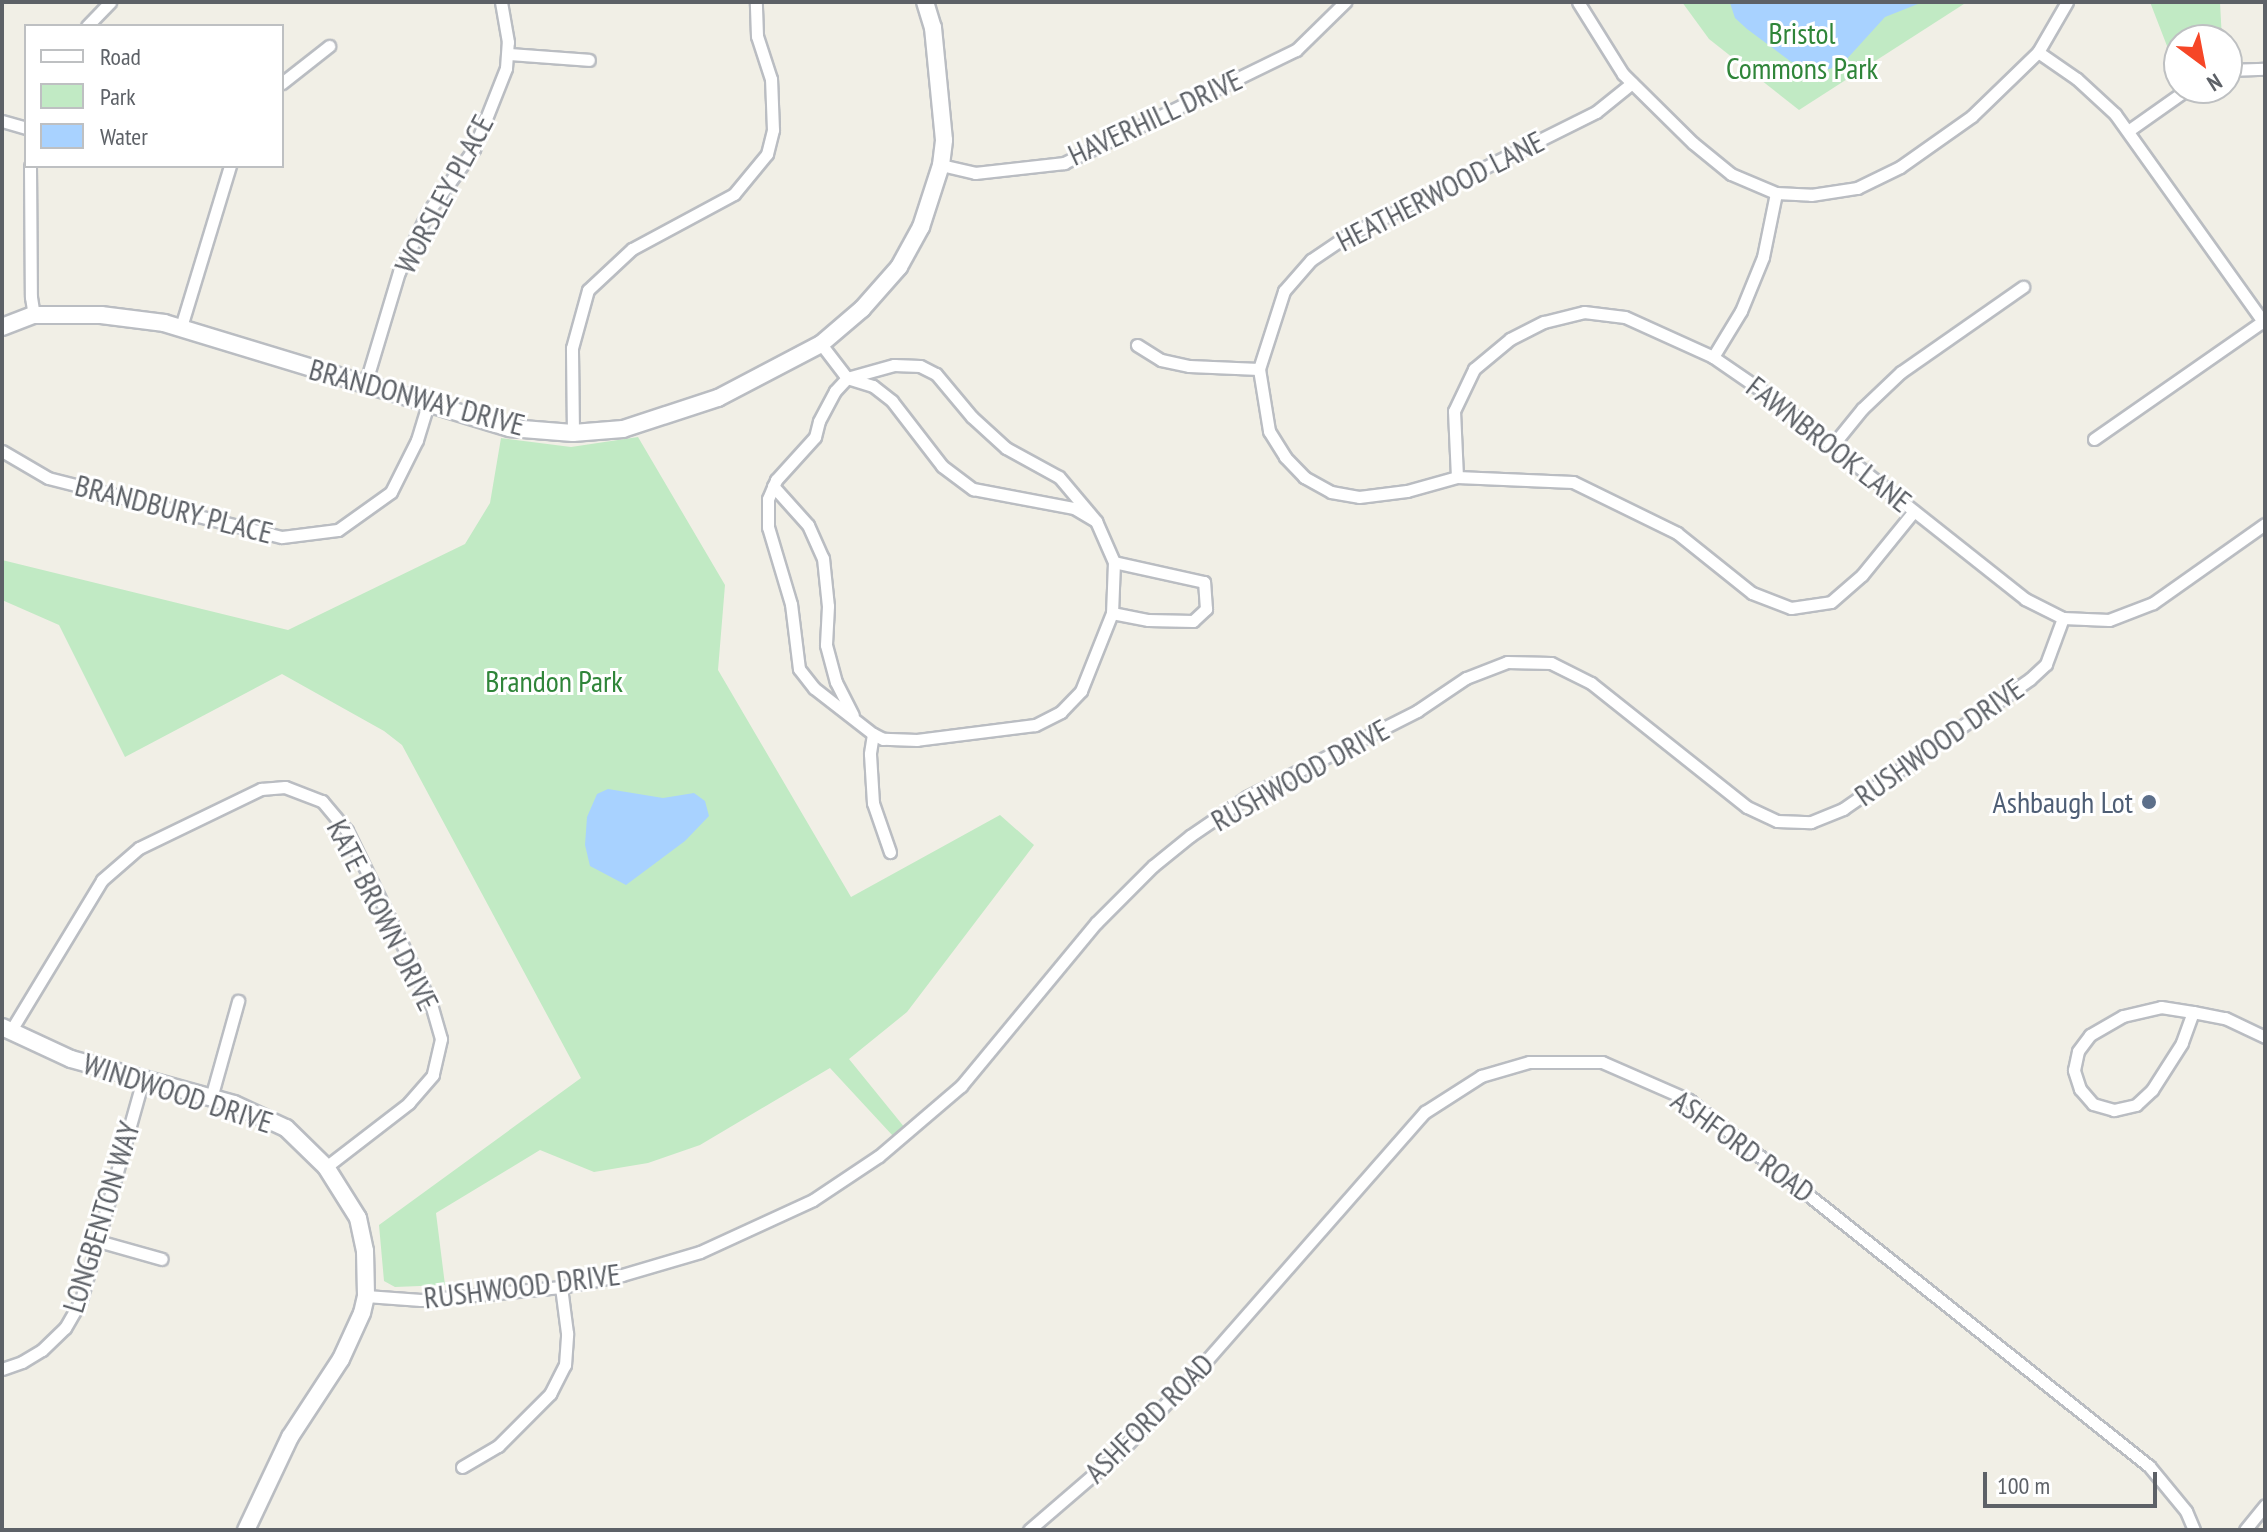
<!DOCTYPE html>
<style>
body{margin:0}
#map{position:relative;width:2267px;height:1532px;overflow:hidden;background:#f1efe6;font-family:"PT Sans Narrow",sans-serif}
div>[style]{position:absolute}
[style*='--x']{left:calc(var(--x)*1px);top:calc(var(--y)*1px);width:calc(var(--w)*1px);rotate:calc(var(--a)*1deg)}
.green>*{inset:0;background:#c1eac4}
.water>*{inset:0;background:#a8d2ff}
.roads{filter:drop-shadow(2px 0 #babdc2) drop-shadow(-2px 0 #babdc2) drop-shadow(0 2px #babdc2) drop-shadow(0 -2px #babdc2)}
.street>*{height:11px;margin:-5.5px;padding:0 5.5px;transform-origin:5.5px;border-radius:5.5px;background:#fff}
.secondary>*{height:16px;margin:-8px;padding:0 8px;transform-origin:8px;border-radius:8px;background:#fff}
.dots>*{width:22px;height:22px;translate:-50% -50%;box-sizing:border-box;border:4px solid #fff;border-radius:50%}
span{translate:-50% -50%;white-space:nowrap;text-align:center;line-height:1.15;-webkit-text-stroke:6px #fff;paint-order:stroke}
.park-label{font-size:30px;color:#2f8539}
.street-label{font-size:30px;color:#5d6167}
.service-label{font-size:30px;color:#4e5e75}
.right{translate:-100% -50%;text-align:right}
.frame{position:absolute;inset:0;border:4px solid #5d6167;pointer-events:none}
.legend{position:absolute;left:24px;top:24px;width:260px;height:144px;box-sizing:border-box;background:#fff;border:2px solid #bec0c2;margin:0;padding:10px 14px;list-style:none;font-size:24px;color:#5d6167}
.legend li{display:flex;align-items:center;gap:16px;height:40px}
.legend b{width:40px;border:2px solid #bec0c2}
.north{position:absolute;left:2163px;top:24px;width:80px;height:80px;box-sizing:border-box;background:#fff;border:2px solid #bec0c2;border-radius:50%;rotate:148deg;font-size:22px;font-weight:700;line-height:32px;text-align:center;color:#5d6167}
.north::after{content:'';display:block;margin:auto;width:28px;height:36px;background:#f64627;clip-path:polygon(50% 0,100% 100%,50% 72%,0 100%)}
.scale{position:absolute;left:1983px;top:1472px;width:174px;height:36px;box-sizing:border-box;border:4px solid #5d6167;border-top:0;padding-left:10px;font-size:24px;line-height:28px;white-space:nowrap;color:#5d6167;-webkit-text-stroke:6px #fff;paint-order:stroke}
</style>
<div id="map">
<div class="green">
<i style="clip-path:polygon(1682px 2px,1967px 2px,1799px 110px,1709px 39px)"></i>
<i style="clip-path:polygon(2150px 2px,2220px 2px,2222px 40px,2179px 40px,2179px 77px)"></i>
<i style="clip-path:polygon(638px 437px,725px 585px,718px 670px,851px 897px,1000px 815px,1034px 845px,907px 1012px,849px 1059px,905px 1128px,893px 1136px,830px 1068px,700px 1145px,648px 1163px,594px 1172px,540px 1150px,436px 1213px,445px 1285px,395px 1287px,384px 1281px,379px 1225px,581px 1078px,402px 745px,384px 731px,282px 674px,125px 757px,59px 625px,2px 600px,2px 560px,288px 630px,465px 544px,490px 503px,501px 438px,571px 447px)"></i>
</div>
<div class="water">
<i style="clip-path:polygon(1923px 2px,1885px 17px,1845px 61px,1830px 69px,1809px 70px,1790px 61px,1747px 29px,1735px 18px,1730px 3px)"></i>
<i style="clip-path:polygon(608px 789px,663px 798px,694px 793px,705px 801px,709px 816px,685px 841px,626px 885px,590px 866px,585px 845px,587px 817px,597px 794px)"></i>
</div>
<div class="roads">
<div class="street">
<i style="--x:1578;--y:2;--w:85;--a:58"></i>
<i style="--x:1623;--y:74;--w:98;--a:44.6"></i>
<i style="--x:1693;--y:143;--w:49;--a:39.2"></i>
<i style="--x:1731;--y:174;--w:49;--a:22.9"></i>
<i style="--x:1776;--y:193;--w:35;--a:3"></i>
<i style="--x:1811;--y:195;--w:47;--a:-8.7"></i>
<i style="--x:1857;--y:188;--w:48;--a:-26"></i>
<i style="--x:1900;--y:167;--w:88;--a:-35.3"></i>
<i style="--x:1972;--y:116;--w:92;--a:-44.1"></i>
<i style="--x:2038;--y:52;--w:58;--a:-59.9"></i>
<i style="--x:87;--y:26;--w:33;--a:-46"></i>
<i style="--x:2038;--y:52;--w:47;--a:34.7"></i>
<i style="--x:2077;--y:79;--w:52;--a:42.6"></i>
<i style="--x:2115;--y:114;--w:258;--a:54.5"></i>
<i style="--x:508;--y:54;--w:81;--a:4.2"></i>
<i style="--x:2227;--y:70;--w:38;--a:-2"></i>
<i style="--x:282;--y:83;--w:60;--a:-38.2"></i>
<i style="--x:1632;--y:83;--w:46;--a:141.1"></i>
<i style="--x:1596;--y:112;--w:280;--a:153.5"></i>
<i style="--x:1345;--y:237;--w:41;--a:145.9"></i>
<i style="--x:1311;--y:260;--w:41;--a:131.1"></i>
<i style="--x:1284;--y:291;--w:82;--a:107.8"></i>
<i style="--x:1259;--y:369;--w:63;--a:80.8"></i>
<i style="--x:1269;--y:431;--w:31;--a:58"></i>
<i style="--x:1285;--y:457;--w:28;--a:46"></i>
<i style="--x:1304;--y:477;--w:31;--a:29"></i>
<i style="--x:1331;--y:492;--w:28;--a:10"></i>
<i style="--x:1359;--y:497;--w:48;--a:-7.1"></i>
<i style="--x:1407;--y:491;--w:52;--a:-15.6"></i>
<i style="--x:1457;--y:477;--w:116;--a:2.5"></i>
<i style="--x:1573;--y:482;--w:116;--a:26.1"></i>
<i style="--x:1677;--y:533;--w:96;--a:38.7"></i>
<i style="--x:1752;--y:593;--w:42;--a:21"></i>
<i style="--x:1791;--y:608;--w:40;--a:-8.5"></i>
<i style="--x:1831;--y:602;--w:41;--a:-41.1"></i>
<i style="--x:1862;--y:575;--w:82;--a:-50.9"></i>
<i style="--x:2;--y:121;--w:25;--a:16"></i>
<i style="--x:2128;--y:131;--w:75;--a:-35.2"></i>
<i style="--x:941;--y:165;--w:35;--a:13"></i>
<i style="--x:975;--y:173;--w:90;--a:-6.4"></i>
<i style="--x:1064;--y:163;--w:258;--a:-26"></i>
<i style="--x:1296;--y:50;--w:69;--a:-44.4"></i>
<i style="--x:30;--y:166;--w:131;--a:89.6"></i>
<i style="--x:31;--y:297;--w:18;--a:81"></i>
<i style="--x:181;--y:327;--w:168;--a:-73.1"></i>
<i style="--x:821;--y:344;--w:43;--a:52.6"></i>
<i style="--x:847;--y:378;--w:27;--a:17"></i>
<i style="--x:873;--y:386;--w:24;--a:38"></i>
<i style="--x:892;--y:401;--w:82;--a:52.4"></i>
<i style="--x:942;--y:466;--w:39;--a:37"></i>
<i style="--x:973;--y:489;--w:103;--a:10.7"></i>
<i style="--x:1074;--y:508;--w:26;--a:31"></i>
<i style="--x:1096;--y:521;--w:45;--a:66.3"></i>
<i style="--x:1114;--y:562;--w:51;--a:92.2"></i>
<i style="--x:1112;--y:613;--w:84;--a:111.7"></i>
<i style="--x:1081;--y:691;--w:29;--a:134"></i>
<i style="--x:1061;--y:712;--w:29;--a:153"></i>
<i style="--x:1035;--y:725;--w:119;--a:172.8"></i>
<i style="--x:917;--y:740;--w:34;--a:-178"></i>
<i style="--x:883;--y:739;--w:11;--a:-153"></i>
<i style="--x:873;--y:734;--w:75;--a:-142.1"></i>
<i style="--x:814;--y:688;--w:24;--a:-128"></i>
<i style="--x:799;--y:669;--w:65;--a:-97"></i>
<i style="--x:791;--y:604;--w:80;--a:-106.6"></i>
<i style="--x:768;--y:527;--w:28;--a:-90"></i>
<i style="--x:768;--y:499;--w:21;--a:-67"></i>
<i style="--x:776;--y:480;--w:58;--a:-47.8"></i>
<i style="--x:815;--y:437;--w:16;--a:-76"></i>
<i style="--x:819;--y:421;--w:34;--a:-62"></i>
<i style="--x:835;--y:391;--w:18;--a:-47"></i>
<i style="--x:847;--y:378;--w:49;--a:-15.5"></i>
<i style="--x:894;--y:365;--w:26;--a:2"></i>
<i style="--x:920;--y:366;--w:18;--a:27"></i>
<i style="--x:936;--y:374;--w:56;--a:50.1"></i>
<i style="--x:972;--y:417;--w:46;--a:42.4"></i>
<i style="--x:1006;--y:448;--w:60;--a:28.7"></i>
<i style="--x:1059;--y:477;--w:57;--a:49.9"></i>
<i style="--x:1137;--y:345;--w:28;--a:32"></i>
<i style="--x:1161;--y:360;--w:29;--a:12"></i>
<i style="--x:1189;--y:366;--w:70;--a:2.5"></i>
<i style="--x:1713;--y:357;--w:54;--a:-58.7"></i>
<i style="--x:1741;--y:311;--w:58;--a:-67.8"></i>
<i style="--x:1763;--y:257;--w:65;--a:-78.5"></i>
<i style="--x:365;--y:385;--w:118;--a:-73.3"></i>
<i style="--x:399;--y:272;--w:67;--a:-64.2"></i>
<i style="--x:428;--y:212;--w:78;--a:-53.9"></i>
<i style="--x:474;--y:149;--w:87;--a:-68.4"></i>
<i style="--x:506;--y:68;--w:26;--a:-86"></i>
<i style="--x:508;--y:42;--w:41;--a:-99.9"></i>
<i style="--x:573;--y:433;--w:85;--a:-90.7"></i>
<i style="--x:572;--y:348;--w:60;--a:-74.6"></i>
<i style="--x:588;--y:290;--w:60;--a:-43"></i>
<i style="--x:632;--y:249;--w:116;--a:-28.3"></i>
<i style="--x:734;--y:194;--w:52;--a:-50.5"></i>
<i style="--x:767;--y:154;--w:25;--a:-76"></i>
<i style="--x:773;--y:130;--w:51;--a:-92.2"></i>
<i style="--x:771;--y:79;--w:45;--a:-108"></i>
<i style="--x:757;--y:36;--w:34;--a:-92"></i>
<i style="--x:2094;--y:439;--w:206;--a:-34.9"></i>
<i style="--x:1832;--y:446;--w:48;--a:-51"></i>
<i style="--x:1862;--y:409;--w:54;--a:-43.5"></i>
<i style="--x:1901;--y:372;--w:149;--a:-34.9"></i>
<i style="--x:2;--y:451;--w:53;--a:30.4"></i>
<i style="--x:48;--y:478;--w:241;--a:14.2"></i>
<i style="--x:282;--y:537;--w:56;--a:-7.1"></i>
<i style="--x:338;--y:530;--w:65;--a:-35.6"></i>
<i style="--x:391;--y:492;--w:58;--a:-63.4"></i>
<i style="--x:417;--y:440;--w:37;--a:-73"></i>
<i style="--x:1457;--y:477;--w:66;--a:-92.6"></i>
<i style="--x:1454;--y:411;--w:47;--a:-64.5"></i>
<i style="--x:1474;--y:369;--w:47;--a:-39.8"></i>
<i style="--x:1510;--y:339;--w:38;--a:-27"></i>
<i style="--x:1544;--y:322;--w:41;--a:-14"></i>
<i style="--x:1584;--y:312;--w:41;--a:7"></i>
<i style="--x:1625;--y:317;--w:97;--a:24.4"></i>
<i style="--x:1713;--y:357;--w:62;--a:34.5"></i>
<i style="--x:1764;--y:392;--w:333;--a:38.4"></i>
<i style="--x:2025;--y:599;--w:42;--a:26.6"></i>
<i style="--x:2063;--y:618;--w:46;--a:2.5"></i>
<i style="--x:2109;--y:620;--w:47;--a:-21.1"></i>
<i style="--x:2153;--y:603;--w:137;--a:-35.2"></i>
<i style="--x:773;--y:486;--w:52;--a:48.1"></i>
<i style="--x:808;--y:525;--w:36;--a:66"></i>
<i style="--x:823;--y:558;--w:48;--a:84.1"></i>
<i style="--x:828;--y:606;--w:39;--a:93"></i>
<i style="--x:826;--y:645;--w:38;--a:75"></i>
<i style="--x:836;--y:682;--w:37;--a:63"></i>
<i style="--x:1112;--y:613;--w:37;--a:11"></i>
<i style="--x:1148;--y:620;--w:45;--a:1.3"></i>
<i style="--x:1193;--y:621;--w:18;--a:-43"></i>
<i style="--x:1206;--y:609;--w:27;--a:-94"></i>
<i style="--x:1204;--y:582;--w:92;--a:-167.5"></i>
<i style="--x:873;--y:734;--w:20;--a:99"></i>
<i style="--x:870;--y:754;--w:49;--a:86.5"></i>
<i style="--x:873;--y:803;--w:52;--a:70.9"></i>
<i style="--x:2161;--y:1007;--w:32;--a:9"></i>
<i style="--x:2193;--y:1012;--w:33;--a:110"></i>
<i style="--x:2182;--y:1043;--w:56;--a:122.6"></i>
<i style="--x:2152;--y:1090;--w:22;--a:137"></i>
<i style="--x:2136;--y:1105;--w:23;--a:167"></i>
<i style="--x:2114;--y:1110;--w:22;--a:-164"></i>
<i style="--x:2093;--y:1104;--w:20;--a:-131"></i>
<i style="--x:2080;--y:1089;--w:20;--a:-108"></i>
<i style="--x:2074;--y:1070;--w:19;--a:-78"></i>
<i style="--x:2078;--y:1051;--w:20;--a:-53"></i>
<i style="--x:2090;--y:1035;--w:38;--a:-30"></i>
<i style="--x:2123;--y:1016;--w:39;--a:-13"></i>
<i style="--x:2193;--y:1012;--w:33;--a:11"></i>
<i style="--x:2225;--y:1018;--w:44;--a:25.4"></i>
<i style="--x:10;--y:1032;--w:178;--a:-58.8"></i>
<i style="--x:102;--y:880;--w:49;--a:-40.9"></i>
<i style="--x:139;--y:848;--w:136;--a:-25.8"></i>
<i style="--x:261;--y:789;--w:24;--a:-5"></i>
<i style="--x:285;--y:787;--w:40;--a:21"></i>
<i style="--x:322;--y:801;--w:39;--a:50"></i>
<i style="--x:347;--y:831;--w:192;--a:64.1"></i>
<i style="--x:431;--y:1004;--w:36;--a:74"></i>
<i style="--x:441;--y:1039;--w:37;--a:103"></i>
<i style="--x:433;--y:1075;--w:37;--a:131"></i>
<i style="--x:409;--y:1103;--w:105;--a:142.4"></i>
<i style="--x:211;--y:1098;--w:101;--a:-74.4"></i>
<i style="--x:98;--y:1241;--w:66;--a:15.7"></i>
<i style="--x:366;--y:1296;--w:55;--a:4.2"></i>
<i style="--x:421;--y:1300;--w:141;--a:-5.3"></i>
<i style="--x:561;--y:1287;--w:62;--a:-11.1"></i>
<i style="--x:622;--y:1275;--w:81;--a:-16.4"></i>
<i style="--x:700;--y:1252;--w:124;--a:-24.7"></i>
<i style="--x:813;--y:1200;--w:79;--a:-33.7"></i>
<i style="--x:879;--y:1156;--w:108;--a:-40.5"></i>
<i style="--x:961;--y:1086;--w:212;--a:-50.4"></i>
<i style="--x:1096;--y:923;--w:81;--a:-45"></i>
<i style="--x:1153;--y:866;--w:48;--a:-39"></i>
<i style="--x:1190;--y:836;--w:69;--a:-34.4"></i>
<i style="--x:1247;--y:797;--w:191;--a:-26.8"></i>
<i style="--x:1417;--y:711;--w:59;--a:-34"></i>
<i style="--x:1466;--y:678;--w:44;--a:-21.3"></i>
<i style="--x:1507;--y:662;--w:44;--a:1.3"></i>
<i style="--x:1551;--y:663;--w:45;--a:26.6"></i>
<i style="--x:1591;--y:683;--w:199;--a:38.5"></i>
<i style="--x:1747;--y:807;--w:33;--a:25"></i>
<i style="--x:1777;--y:821;--w:34;--a:2"></i>
<i style="--x:1811;--y:822;--w:35;--a:-22"></i>
<i style="--x:1843;--y:809;--w:228;--a:-34.8"></i>
<i style="--x:2030;--y:679;--w:22;--a:-43"></i>
<i style="--x:2046;--y:664;--w:49;--a:-69.7"></i>
<i style="--x:2;--y:1369;--w:21;--a:-19"></i>
<i style="--x:22;--y:1362;--w:23;--a:-31"></i>
<i style="--x:42;--y:1350;--w:32;--a:-44"></i>
<i style="--x:65;--y:1328;--w:32;--a:-60"></i>
<i style="--x:81;--y:1300;--w:230;--a:-74.3"></i>
<i style="--x:462;--y:1467;--w:42;--a:-30.3"></i>
<i style="--x:498;--y:1446;--w:74;--a:-45"></i>
<i style="--x:550;--y:1394;--w:33;--a:-63"></i>
<i style="--x:565;--y:1365;--w:32;--a:-86"></i>
<i style="--x:567;--y:1333;--w:46;--a:-97.4"></i>
<i style="--x:1029;--y:1530;--w:121;--a:-40.7"></i>
<i style="--x:1121;--y:1451;--w:124;--a:-46.6"></i>
<i style="--x:1206;--y:1361;--w:332;--a:-48.7"></i>
<i style="--x:1425;--y:1112;--w:67;--a:-32.7"></i>
<i style="--x:1481;--y:1076;--w:50;--a:-16.3"></i>
<i style="--x:1529;--y:1062;--w:73;--a:0"></i>
<i style="--x:1602;--y:1062;--w:95;--a:23.6"></i>
<i style="--x:1689;--y:1100;--w:588;--a:38.51"></i>
<i style="--x:2149;--y:1466;--w:58;--a:50.6"></i>
<i style="--x:2186;--y:1511;--w:21;--a:67"></i>
<i style="--x:2245;--y:1530;--w:32;--a:-51"></i>
</div>
<div class="secondary">
<i style="--x:2;--y:327;--w:34;--a:-21"></i>
<i style="--x:34;--y:315;--w:67;--a:0"></i>
<i style="--x:101;--y:315;--w:64;--a:7.2"></i>
<i style="--x:164;--y:323;--w:362;--a:16.9"></i>
<i style="--x:510;--y:428;--w:63;--a:4.5"></i>
<i style="--x:573;--y:433;--w:50;--a:-4.6"></i>
<i style="--x:623;--y:429;--w:100;--a:-18.1"></i>
<i style="--x:718;--y:398;--w:116;--a:-27.7"></i>
<i style="--x:821;--y:344;--w:54;--a:-40.5"></i>
<i style="--x:862;--y:309;--w:56;--a:-48.6"></i>
<i style="--x:899;--y:267;--w:46;--a:-61.2"></i>
<i style="--x:921;--y:227;--w:65;--a:-72.1"></i>
<i style="--x:941;--y:165;--w:25;--a:-83"></i>
<i style="--x:944;--y:140;--w:113;--a:-95.6"></i>
<i style="--x:933;--y:28;--w:27;--a:-107"></i>
<i style="--x:2;--y:1027;--w:76;--a:24.9"></i>
<i style="--x:71;--y:1059;--w:169;--a:15.4"></i>
<i style="--x:234;--y:1104;--w:57;--a:24.8"></i>
<i style="--x:286;--y:1128;--w:56;--a:44.3"></i>
<i style="--x:326;--y:1167;--w:60;--a:57.9"></i>
<i style="--x:358;--y:1218;--w:34;--a:78"></i>
<i style="--x:365;--y:1251;--w:45;--a:88.7"></i>
<i style="--x:366;--y:1296;--w:17;--a:103"></i>
<i style="--x:362;--y:1313;--w:51;--a:114.5"></i>
<i style="--x:341;--y:1359;--w:93;--a:123.2"></i>
<i style="--x:290;--y:1437;--w:103;--a:115.3"></i>
</div>
</div>
<div class="dots">
<i style="left:2149px;top:802px;background:#5c6f8a"></i>
</div>
<div class="park-label">
<span style="left:1802px;top:50px">Bristol<br>Commons Park</span>
<span style="left:554px;top:681px">Brandon Park</span>
</div>
<div class="street-label">
<span style="left:1155px;top:117px;rotate:-25deg">HAVERHILL DRIVE</span>
<span style="left:1440px;top:191px;rotate:-27deg">HEATHERWOOD LANE</span>
<span style="left:444px;top:194px;rotate:-62deg">WORSLEY PLACE</span>
<span style="left:417px;top:397px;rotate:15deg">BRANDONWAY DRIVE</span>
<span style="left:1829px;top:444px;rotate:38deg">FAWNBROOK LANE</span>
<span style="left:174px;top:509px;rotate:14deg">BRANDBURY PLACE</span>
<span style="left:1939px;top:742px;rotate:-35deg">RUSHWOOD DRIVE</span>
<span style="left:1300px;top:775px;rotate:-29deg">RUSHWOOD DRIVE</span>
<span style="left:383px;top:915px;rotate:63deg">KATE BROWN DRIVE</span>
<span style="left:178px;top:1093px;rotate:18deg">WINDWOOD DRIVE</span>
<span style="left:1743px;top:1146px;rotate:36deg">ASHFORD ROAD</span>
<span style="left:101px;top:1217px;rotate:-73deg">LONGBENTON WAY</span>
<span style="left:522px;top:1286px;rotate:-7deg">RUSHWOOD DRIVE</span>
<span style="left:1149px;top:1418px;rotate:-45deg">ASHFORD ROAD</span>
</div>
<div class="service-label">
<span class="right" style="left:2133px;top:802px">Ashbaugh Lot</span>
</div>
<div class="frame"></div>
<ul class="legend">
<li><b style="height:10px;background:#fff"></b>Road</li>
<li><b style="height:22px;background:#c1eac4"></b>Park</li>
<li><b style="height:22px;background:#a8d2ff"></b>Water</li>
</ul>
<div class="north">N</div>
<div class="scale">100 m</div>
</div>
